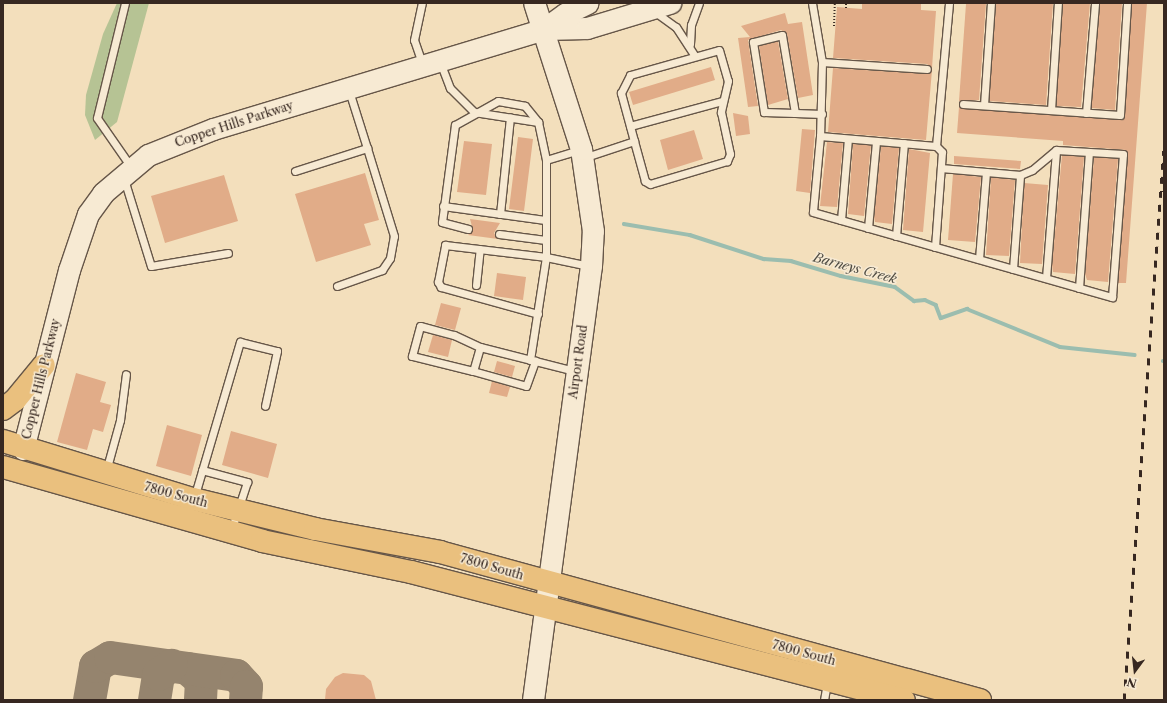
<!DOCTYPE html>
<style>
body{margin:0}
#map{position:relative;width:1167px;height:703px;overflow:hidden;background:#f3dfbc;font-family:"Libre Caslon Text",serif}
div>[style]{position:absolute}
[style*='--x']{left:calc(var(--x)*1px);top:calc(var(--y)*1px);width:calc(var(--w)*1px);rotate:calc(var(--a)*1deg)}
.green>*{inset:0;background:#b6c394}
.stream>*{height:3.5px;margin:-1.75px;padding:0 1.75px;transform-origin:1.75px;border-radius:1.75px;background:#9bbdaf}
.taxiway>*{height:33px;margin:-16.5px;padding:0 16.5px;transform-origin:16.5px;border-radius:16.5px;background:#95846e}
.building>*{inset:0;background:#e1ac88}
.path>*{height:2px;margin-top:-1px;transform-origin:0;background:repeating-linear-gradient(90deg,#372821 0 1px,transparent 0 3px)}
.roads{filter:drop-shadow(1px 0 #665648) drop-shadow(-1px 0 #665648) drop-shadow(0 1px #665648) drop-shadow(0 -1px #665648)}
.lane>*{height:7px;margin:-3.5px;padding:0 3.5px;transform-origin:3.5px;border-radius:3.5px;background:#f7ead3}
.secondary>*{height:21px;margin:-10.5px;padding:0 10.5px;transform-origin:10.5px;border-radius:10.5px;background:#f7ead3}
.primary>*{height:22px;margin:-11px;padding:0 11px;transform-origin:11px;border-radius:11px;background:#eac07e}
.rail>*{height:3px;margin-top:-1.5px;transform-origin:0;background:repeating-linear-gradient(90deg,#372821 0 7px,transparent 0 14px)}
span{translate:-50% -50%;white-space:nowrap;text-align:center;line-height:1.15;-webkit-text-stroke:3px #f7ead3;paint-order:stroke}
.street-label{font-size:12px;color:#372821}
.water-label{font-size:13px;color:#504d44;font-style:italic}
.frame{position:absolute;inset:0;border:4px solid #372821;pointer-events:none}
.north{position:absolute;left:1115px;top:651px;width:40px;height:40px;-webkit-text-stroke:3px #f7ead3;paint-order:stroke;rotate:195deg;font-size:11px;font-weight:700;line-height:16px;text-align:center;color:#372821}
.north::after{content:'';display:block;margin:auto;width:14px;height:18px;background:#372821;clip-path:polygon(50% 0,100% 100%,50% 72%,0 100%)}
</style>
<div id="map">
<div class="green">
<i style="clip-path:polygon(117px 3px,149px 3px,117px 122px,95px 140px,85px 115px,86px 95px,103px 34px)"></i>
</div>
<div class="stream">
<i style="--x:624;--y:224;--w:67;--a:9.5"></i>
<i style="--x:690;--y:235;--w:78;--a:18"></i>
<i style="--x:764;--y:259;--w:27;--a:4"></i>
<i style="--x:791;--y:261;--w:52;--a:16.7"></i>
<i style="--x:841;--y:276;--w:55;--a:11.5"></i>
<i style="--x:895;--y:287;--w:24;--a:36"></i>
<i style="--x:914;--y:301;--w:11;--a:-5"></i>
<i style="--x:925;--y:300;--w:12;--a:24"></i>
<i style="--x:936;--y:305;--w:14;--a:69"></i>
<i style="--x:941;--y:318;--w:28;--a:-19"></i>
<i style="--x:967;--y:309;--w:100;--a:22.2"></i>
<i style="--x:1060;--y:347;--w:75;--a:6.1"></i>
<i style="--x:1163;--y:361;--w:1;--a:0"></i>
</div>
<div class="taxiway">
<i style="--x:187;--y:668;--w:18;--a:41"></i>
<i style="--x:201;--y:680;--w:20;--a:93"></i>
<i style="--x:89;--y:700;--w:35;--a:-80"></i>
<i style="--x:95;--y:666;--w:17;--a:-31"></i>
<i style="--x:110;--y:657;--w:127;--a:8.1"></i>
<i style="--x:236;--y:675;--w:15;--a:48"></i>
<i style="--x:246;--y:686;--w:14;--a:94"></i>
<i style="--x:154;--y:700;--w:26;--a:-81"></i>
<i style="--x:158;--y:674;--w:16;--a:-35"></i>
</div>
<div class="building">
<i style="clip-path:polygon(862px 3px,921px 3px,921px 10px,936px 11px,932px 68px,927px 64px,833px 58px,837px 7px,862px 9px)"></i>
<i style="clip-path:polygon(979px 3px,986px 3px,979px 100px,959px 101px,966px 4px)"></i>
<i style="clip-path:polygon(996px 3px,1053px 3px,1046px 105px,989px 101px)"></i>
<i style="clip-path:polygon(1063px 3px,1090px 3px,1081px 107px,1056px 106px)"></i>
<i style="clip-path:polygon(1100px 3px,1122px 3px,1115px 110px,1091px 108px)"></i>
<i style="clip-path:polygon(1132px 3px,1147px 3px,1126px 283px,1118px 283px,1126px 150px,1063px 145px,1063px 141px,957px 133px,959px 107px,1123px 119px)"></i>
<i style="clip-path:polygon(785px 13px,788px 24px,802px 22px,813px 95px,798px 98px,787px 34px,781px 30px,748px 40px,758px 106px,748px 107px,738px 38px,750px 37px,741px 26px)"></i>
<i style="clip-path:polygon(778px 41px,788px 99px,768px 105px,759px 46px)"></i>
<i style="clip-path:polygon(711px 67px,715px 80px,633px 105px,629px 92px)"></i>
<i style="clip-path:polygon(833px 68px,927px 74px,932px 70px,926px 140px,828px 132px)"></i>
<i style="clip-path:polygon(733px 113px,748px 116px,750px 134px,736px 136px)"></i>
<i style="clip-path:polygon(802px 129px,815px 130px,810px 193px,796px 191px)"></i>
<i style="clip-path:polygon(694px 130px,703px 159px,668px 170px,660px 140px)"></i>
<i style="clip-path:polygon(518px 137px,533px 139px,524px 211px,509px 209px)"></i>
<i style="clip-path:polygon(464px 141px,492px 144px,486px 195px,457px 192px)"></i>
<i style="clip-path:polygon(827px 142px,843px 143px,837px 207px,820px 206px)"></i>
<i style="clip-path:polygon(853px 144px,871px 145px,864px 216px,848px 214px)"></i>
<i style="clip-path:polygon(881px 146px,899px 148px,892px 224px,875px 222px,874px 217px)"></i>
<i style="clip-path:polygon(909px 149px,930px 153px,923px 232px,903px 230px)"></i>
<i style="clip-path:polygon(1062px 155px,1084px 157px,1075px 274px,1053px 272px,1052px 265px)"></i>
<i style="clip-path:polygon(954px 156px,1021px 161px,1020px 169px,954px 164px)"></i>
<i style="clip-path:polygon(1094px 157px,1118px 159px,1108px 282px,1087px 280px,1085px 274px)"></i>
<i style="clip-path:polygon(365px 173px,379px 220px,364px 224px,371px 245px,316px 262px,295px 194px)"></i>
<i style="clip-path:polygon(953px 174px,981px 177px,975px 242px,948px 240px)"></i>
<i style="clip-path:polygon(224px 175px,238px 221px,165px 243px,151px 196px)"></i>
<i style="clip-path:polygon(991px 177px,1015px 180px,1009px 256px,986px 255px)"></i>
<i style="clip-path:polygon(1024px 183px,1048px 185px,1042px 264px,1020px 263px)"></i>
<i style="clip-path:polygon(470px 219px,500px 223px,494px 233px,498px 239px,468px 235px,473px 230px)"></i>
<i style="clip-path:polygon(497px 273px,526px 277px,523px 300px,494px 296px)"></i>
<i style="clip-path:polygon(441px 303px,461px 308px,455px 330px,435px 325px)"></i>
<i style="clip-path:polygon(433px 335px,452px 340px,448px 357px,428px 352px)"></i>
<i style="clip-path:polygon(497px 361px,515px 366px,512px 377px,494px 372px)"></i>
<i style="clip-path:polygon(76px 373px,106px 382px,100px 402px,111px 405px,103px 432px,93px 429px,87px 450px,57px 442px)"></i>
<i style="clip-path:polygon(492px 381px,510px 387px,507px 397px,489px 393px)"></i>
<i style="clip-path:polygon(167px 425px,202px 435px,191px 476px,156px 466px)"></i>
<i style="clip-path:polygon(231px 431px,277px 444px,268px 478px,222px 465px)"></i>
<i style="clip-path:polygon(343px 673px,364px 675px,371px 681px,376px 700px,325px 700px,326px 689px,335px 677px)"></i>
</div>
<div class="path">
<i style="--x:846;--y:8;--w:5;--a:-90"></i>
<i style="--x:834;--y:26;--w:23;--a:-88"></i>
</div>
<div class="roads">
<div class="lane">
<i style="--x:125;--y:3;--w:118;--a:103.7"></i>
<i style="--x:97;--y:118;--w:60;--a:55.2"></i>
<i style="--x:812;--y:3;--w:60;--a:80.4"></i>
<i style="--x:822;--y:62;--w:74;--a:91.5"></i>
<i style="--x:820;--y:136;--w:116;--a:4.9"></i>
<i style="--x:936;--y:146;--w:144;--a:-84.8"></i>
<i style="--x:655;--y:12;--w:26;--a:36"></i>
<i style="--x:676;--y:27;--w:33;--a:57"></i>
<i style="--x:690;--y:44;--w:19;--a:-87"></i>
<i style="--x:691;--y:25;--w:23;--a:-70"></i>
<i style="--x:440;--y:62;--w:28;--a:69"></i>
<i style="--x:450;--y:88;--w:34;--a:45"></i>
<i style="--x:474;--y:112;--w:65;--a:8.9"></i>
<i style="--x:538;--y:122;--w:39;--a:78"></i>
<i style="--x:822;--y:62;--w:105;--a:3.8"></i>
<i style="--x:422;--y:63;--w:24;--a:-109"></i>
<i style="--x:414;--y:40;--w:38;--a:-78"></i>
<i style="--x:963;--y:104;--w:157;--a:4"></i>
<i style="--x:1120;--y:115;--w:112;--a:-86.4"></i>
<i style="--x:984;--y:105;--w:102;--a:-86.1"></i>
<i style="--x:1051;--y:110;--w:107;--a:-86.3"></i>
<i style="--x:795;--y:113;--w:79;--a:-99.5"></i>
<i style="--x:782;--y:35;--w:30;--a:166"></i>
<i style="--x:753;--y:42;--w:71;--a:81.1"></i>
<i style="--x:764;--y:112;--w:31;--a:2"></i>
<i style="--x:795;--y:113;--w:27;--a:2"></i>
<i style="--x:1086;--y:113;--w:110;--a:-85.3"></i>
<i style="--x:630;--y:126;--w:95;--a:-15.2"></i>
<i style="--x:820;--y:136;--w:76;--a:95.3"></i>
<i style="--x:813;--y:212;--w:311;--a:15.9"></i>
<i style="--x:1112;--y:297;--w:143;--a:-85.6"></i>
<i style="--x:1123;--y:154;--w:67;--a:-176.6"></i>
<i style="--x:1056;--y:150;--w:31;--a:140"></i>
<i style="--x:1032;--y:170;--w:13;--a:157"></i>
<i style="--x:1020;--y:175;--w:79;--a:-174.9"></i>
<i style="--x:583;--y:158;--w:54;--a:-18.4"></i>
<i style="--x:634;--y:141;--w:50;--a:-105.2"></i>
<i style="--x:621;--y:93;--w:20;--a:-63"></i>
<i style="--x:630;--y:75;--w:92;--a:-15.7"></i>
<i style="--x:719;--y:50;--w:32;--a:74"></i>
<i style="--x:728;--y:81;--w:32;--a:103"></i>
<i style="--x:721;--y:112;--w:43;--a:77.9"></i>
<i style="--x:730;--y:154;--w:8;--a:113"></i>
<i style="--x:727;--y:161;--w:80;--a:163.4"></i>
<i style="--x:650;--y:184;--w:6;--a:-149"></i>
<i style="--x:645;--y:181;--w:41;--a:-105.4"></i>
<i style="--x:295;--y:171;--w:76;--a:-17.7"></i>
<i style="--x:367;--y:148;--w:60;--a:-107.5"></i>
<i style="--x:124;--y:179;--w:91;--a:72.8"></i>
<i style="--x:151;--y:266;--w:78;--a:-9.6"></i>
<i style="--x:443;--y:206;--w:103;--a:7.8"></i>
<i style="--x:500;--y:214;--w:97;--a:-84.1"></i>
<i style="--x:841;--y:220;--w:81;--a:-85.1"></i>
<i style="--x:868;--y:228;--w:87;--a:-84.7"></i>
<i style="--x:468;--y:229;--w:27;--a:-165"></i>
<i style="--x:442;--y:222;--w:98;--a:-82.4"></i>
<i style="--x:455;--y:125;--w:49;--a:-29.2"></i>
<i style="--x:498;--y:101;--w:27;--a:10"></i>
<i style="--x:525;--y:106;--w:21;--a:51"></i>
<i style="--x:499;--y:234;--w:47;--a:7.3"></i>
<i style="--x:896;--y:236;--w:93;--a:-85.1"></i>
<i style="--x:935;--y:247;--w:95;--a:-85.8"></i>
<i style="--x:942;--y:152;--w:8;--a:-135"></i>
<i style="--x:979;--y:259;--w:87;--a:-85.4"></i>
<i style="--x:1013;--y:269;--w:94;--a:-85.7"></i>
<i style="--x:1046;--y:278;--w:128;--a:-85.5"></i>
<i style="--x:476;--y:285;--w:36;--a:-84"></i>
<i style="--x:337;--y:286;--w:48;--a:-19.6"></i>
<i style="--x:382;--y:270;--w:14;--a:-56"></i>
<i style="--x:390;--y:258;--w:22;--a:-80"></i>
<i style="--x:394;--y:236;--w:92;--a:-107.1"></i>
<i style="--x:1079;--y:288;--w:136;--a:-85.8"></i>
<i style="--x:538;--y:314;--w:101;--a:-164.4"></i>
<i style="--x:441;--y:287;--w:6;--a:-121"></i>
<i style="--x:438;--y:282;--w:38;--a:-79"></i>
<i style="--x:445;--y:245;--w:102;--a:6.8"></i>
<i style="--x:546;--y:257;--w:97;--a:-90"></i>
<i style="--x:546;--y:160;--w:34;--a:-17"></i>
<i style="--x:480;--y:347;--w:25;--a:106"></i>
<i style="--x:473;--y:371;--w:63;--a:-166.2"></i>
<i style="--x:412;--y:356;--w:31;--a:-75"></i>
<i style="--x:420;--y:326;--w:35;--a:15"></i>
<i style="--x:454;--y:335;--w:29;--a:25"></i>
<i style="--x:480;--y:347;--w:97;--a:14.3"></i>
<i style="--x:530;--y:360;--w:104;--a:-81.2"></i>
<i style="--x:546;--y:257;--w:44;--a:11.8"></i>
<i style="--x:473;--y:371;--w:55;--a:15.8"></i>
<i style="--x:526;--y:386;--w:27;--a:-70"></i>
<i style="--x:202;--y:470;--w:47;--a:14.9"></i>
<i style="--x:247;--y:482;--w:52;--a:108.1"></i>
<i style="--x:106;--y:471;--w:53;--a:-74.6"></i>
<i style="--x:120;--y:420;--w:46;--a:-82.6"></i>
<i style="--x:194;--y:498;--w:163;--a:-73.6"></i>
<i style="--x:240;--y:342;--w:38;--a:14"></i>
<i style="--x:277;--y:351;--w:56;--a:102.3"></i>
<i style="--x:824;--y:700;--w:17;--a:-80"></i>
</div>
<div class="secondary">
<i style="--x:544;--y:29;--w:26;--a:-36"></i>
<i style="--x:565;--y:14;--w:25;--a:-26"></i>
<i style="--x:23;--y:449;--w:185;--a:-75.6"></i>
<i style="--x:69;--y:270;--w:59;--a:-71.3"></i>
<i style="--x:88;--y:214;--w:26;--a:-54"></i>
<i style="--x:103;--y:193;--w:59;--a:-40.2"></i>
<i style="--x:148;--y:155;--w:70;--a:-21.8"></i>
<i style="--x:213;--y:129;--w:346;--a:-16.8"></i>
<i style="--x:544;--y:29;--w:43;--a:-1.3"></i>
<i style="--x:587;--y:28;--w:87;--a:-16.8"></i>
<i style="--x:533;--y:700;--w:438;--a:-82.4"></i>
<i style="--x:591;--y:266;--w:35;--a:-87"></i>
<i style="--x:593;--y:231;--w:83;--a:-98.3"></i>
<i style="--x:581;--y:149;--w:153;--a:-107.8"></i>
</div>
<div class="primary">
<i style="--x:3;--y:409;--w:15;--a:-37"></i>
<i style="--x:15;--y:400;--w:45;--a:-50.4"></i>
<i style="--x:3;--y:441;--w:199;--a:17"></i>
<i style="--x:193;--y:499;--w:126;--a:13.8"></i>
<i style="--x:315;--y:529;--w:127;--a:10.4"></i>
<i style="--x:440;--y:552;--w:560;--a:15.33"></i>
<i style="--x:3;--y:467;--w:269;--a:15.9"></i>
<i style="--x:262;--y:541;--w:152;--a:11.8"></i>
<i style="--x:411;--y:572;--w:509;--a:14.55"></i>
</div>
</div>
<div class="rail">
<i style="--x:1124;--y:700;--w:551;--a:-85.84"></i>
</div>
<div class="street-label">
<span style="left:234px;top:124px;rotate:-18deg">Copper Hills Parkway</span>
<span style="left:578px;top:362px;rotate:-82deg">Airport Road</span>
<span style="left:41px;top:379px;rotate:-76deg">Copper Hills Parkway</span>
<span style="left:176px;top:495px;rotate:15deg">7800 South</span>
<span style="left:492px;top:567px;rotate:16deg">7800 South</span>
<span style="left:804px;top:653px;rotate:15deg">7800 South</span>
</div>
<div class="water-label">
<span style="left:855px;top:268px;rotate:15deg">Barneys Creek</span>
</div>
<div class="frame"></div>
<div class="north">N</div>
</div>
